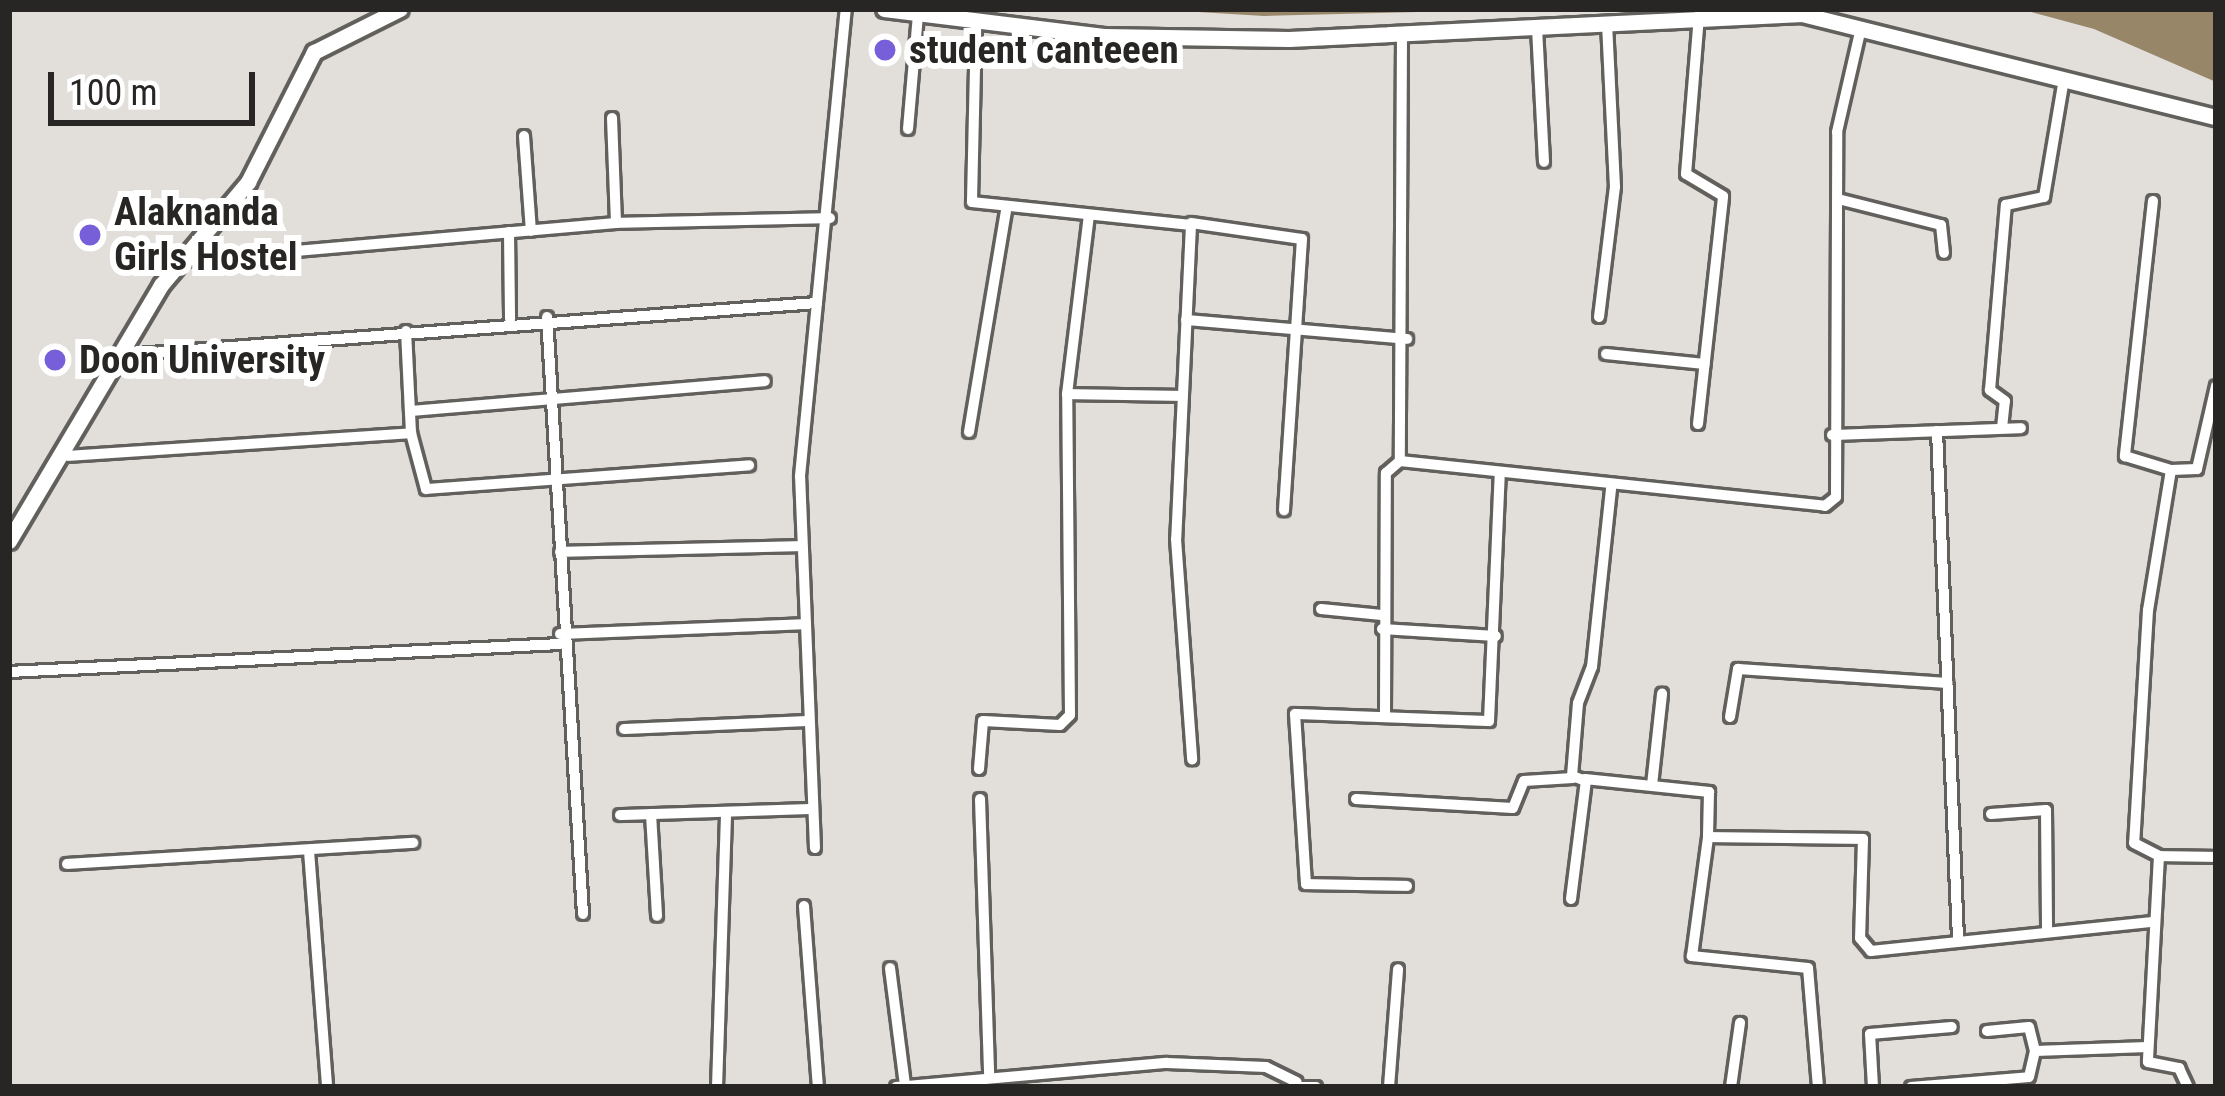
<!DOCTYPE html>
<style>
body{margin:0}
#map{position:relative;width:2225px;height:1096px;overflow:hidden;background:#e2dfdb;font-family:"Roboto Condensed",sans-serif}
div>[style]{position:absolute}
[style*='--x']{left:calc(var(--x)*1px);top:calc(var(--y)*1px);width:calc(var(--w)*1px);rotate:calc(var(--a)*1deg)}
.water>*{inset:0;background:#988669}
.roads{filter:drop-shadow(3px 0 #62605d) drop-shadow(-3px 0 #62605d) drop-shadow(0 3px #62605d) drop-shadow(0 -3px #62605d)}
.street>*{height:10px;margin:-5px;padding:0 5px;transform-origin:5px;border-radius:5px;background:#fff}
.secondary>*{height:15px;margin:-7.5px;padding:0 7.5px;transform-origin:7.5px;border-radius:7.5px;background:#fff}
.dots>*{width:33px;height:33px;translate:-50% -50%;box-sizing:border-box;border:6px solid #fff;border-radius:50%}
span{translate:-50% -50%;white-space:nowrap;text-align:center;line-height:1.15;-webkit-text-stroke:12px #fff;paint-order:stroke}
.poi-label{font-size:39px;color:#272624;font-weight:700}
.left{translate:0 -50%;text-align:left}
.frame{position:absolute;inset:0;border:12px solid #272624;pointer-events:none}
.scale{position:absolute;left:48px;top:72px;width:207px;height:54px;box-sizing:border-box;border:6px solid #272624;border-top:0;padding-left:15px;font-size:36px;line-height:42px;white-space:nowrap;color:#272624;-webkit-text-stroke:9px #fff;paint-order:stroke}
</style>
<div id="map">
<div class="water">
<i style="clip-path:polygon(1149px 9px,1534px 9px,1264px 16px)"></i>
<i style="clip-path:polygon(2020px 9px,2216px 9px,2216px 82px,2094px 29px)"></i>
</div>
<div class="roads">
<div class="street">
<i style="--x:976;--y:24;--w:178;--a:91.3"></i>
<i style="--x:972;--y:202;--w:220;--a:6"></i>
<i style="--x:1191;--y:225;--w:314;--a:92.7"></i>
<i style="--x:1176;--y:539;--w:221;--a:85.8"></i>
<i style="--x:1537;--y:28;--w:134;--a:87"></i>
<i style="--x:1402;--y:37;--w:424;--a:90.3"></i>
<i style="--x:1400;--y:461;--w:427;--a:6"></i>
<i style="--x:1825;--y:506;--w:14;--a:-39"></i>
<i style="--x:1836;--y:497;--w:365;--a:-89.8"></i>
<i style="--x:1837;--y:132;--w:107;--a:-77"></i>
<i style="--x:612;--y:118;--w:105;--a:87.8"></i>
<i style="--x:616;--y:223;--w:214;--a:-1.3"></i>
<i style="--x:908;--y:129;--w:114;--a:-85"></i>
<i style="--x:524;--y:136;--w:95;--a:85.8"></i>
<i style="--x:1842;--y:200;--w:102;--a:14.2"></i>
<i style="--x:1941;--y:225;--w:28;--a:84"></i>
<i style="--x:2153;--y:201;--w:257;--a:96.3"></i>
<i style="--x:2125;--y:456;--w:48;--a:16.9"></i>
<i style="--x:2171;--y:470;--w:142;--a:99.3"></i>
<i style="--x:2148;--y:610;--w:233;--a:93.4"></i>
<i style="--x:2134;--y:843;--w:28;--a:27"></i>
<i style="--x:2159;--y:856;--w:206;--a:93.1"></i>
<i style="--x:2148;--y:1062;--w:32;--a:11"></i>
<i style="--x:2179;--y:1068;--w:21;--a:65"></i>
<i style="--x:1191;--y:223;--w:112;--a:8.2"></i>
<i style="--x:1302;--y:239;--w:272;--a:93.8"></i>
<i style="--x:509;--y:232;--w:87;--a:89.3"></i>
<i style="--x:181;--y:261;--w:437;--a:-5"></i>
<i style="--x:547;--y:317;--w:598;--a:86.55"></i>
<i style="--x:1599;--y:317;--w:131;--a:-83"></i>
<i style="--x:1615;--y:187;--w:164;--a:-92.8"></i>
<i style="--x:1186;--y:320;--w:222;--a:4.9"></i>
<i style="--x:406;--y:331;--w:102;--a:87.2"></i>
<i style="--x:1606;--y:354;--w:99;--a:5.8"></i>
<i style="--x:125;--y:355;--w:694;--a:-4.3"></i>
<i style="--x:1067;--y:394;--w:114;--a:1"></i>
<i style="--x:410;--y:411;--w:356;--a:-4.8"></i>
<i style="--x:1698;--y:424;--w:229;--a:-83.7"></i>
<i style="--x:1723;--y:196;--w:43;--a:-149.3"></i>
<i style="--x:1686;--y:174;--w:159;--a:-85.3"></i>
<i style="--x:2002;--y:428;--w:27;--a:-84"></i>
<i style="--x:2005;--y:401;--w:19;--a:-144"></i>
<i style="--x:1990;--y:390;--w:186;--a:-85.1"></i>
<i style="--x:2006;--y:205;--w:39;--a:-12"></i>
<i style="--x:2044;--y:197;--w:120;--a:-80.4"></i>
<i style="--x:1937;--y:431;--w:508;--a:87.63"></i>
<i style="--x:969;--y:432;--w:224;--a:-80.5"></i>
<i style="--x:1832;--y:435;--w:189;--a:-2.1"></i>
<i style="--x:68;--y:456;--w:344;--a:-3.8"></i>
<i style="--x:411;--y:433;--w:58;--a:75"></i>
<i style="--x:426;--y:489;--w:324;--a:-4.2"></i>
<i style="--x:2171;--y:470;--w:26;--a:-2"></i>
<i style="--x:2197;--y:469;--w:85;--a:-77.1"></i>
<i style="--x:560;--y:552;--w:240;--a:-1.4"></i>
<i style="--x:1321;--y:609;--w:61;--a:5.6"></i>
<i style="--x:1382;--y:629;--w:114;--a:3.5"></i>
<i style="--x:560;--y:634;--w:244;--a:-2.3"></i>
<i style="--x:9;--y:672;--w:552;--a:-2.91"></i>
<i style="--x:1385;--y:714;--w:241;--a:-89.8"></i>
<i style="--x:1386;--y:473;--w:18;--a:-41"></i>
<i style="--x:1730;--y:717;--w:49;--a:-80.5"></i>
<i style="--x:1738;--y:669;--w:210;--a:3.8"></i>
<i style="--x:624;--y:729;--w:184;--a:-2.5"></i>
<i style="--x:979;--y:769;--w:48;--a:-85.2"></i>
<i style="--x:983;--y:721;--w:77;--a:3"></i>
<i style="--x:1060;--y:725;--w:14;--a:-45"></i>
<i style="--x:1070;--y:715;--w:321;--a:-90.5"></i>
<i style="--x:1067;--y:394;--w:180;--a:-83"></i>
<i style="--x:1585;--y:779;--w:125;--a:6"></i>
<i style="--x:1709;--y:792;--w:45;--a:91.3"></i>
<i style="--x:1652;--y:785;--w:92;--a:-83.7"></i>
<i style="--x:980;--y:799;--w:277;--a:88.1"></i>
<i style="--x:1356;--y:799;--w:157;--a:3.3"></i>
<i style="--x:1513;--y:808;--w:29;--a:-68"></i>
<i style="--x:1524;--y:781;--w:49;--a:-3.5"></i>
<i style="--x:651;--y:814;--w:102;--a:86.6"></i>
<i style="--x:1991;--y:814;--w:55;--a:-4.2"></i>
<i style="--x:2046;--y:810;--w:120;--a:89.5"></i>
<i style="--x:620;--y:815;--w:193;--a:-1.8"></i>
<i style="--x:815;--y:848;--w:372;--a:-92.3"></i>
<i style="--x:800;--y:476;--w:469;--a:-84.4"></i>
<i style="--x:309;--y:851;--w:237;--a:85.6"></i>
<i style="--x:2159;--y:856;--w:57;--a:1"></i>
<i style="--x:67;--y:864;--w:347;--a:-3.5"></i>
<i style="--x:1407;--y:886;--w:101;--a:-178.9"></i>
<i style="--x:1306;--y:884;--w:170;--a:-93.7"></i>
<i style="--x:1295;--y:714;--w:194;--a:2.1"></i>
<i style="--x:1489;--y:721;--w:249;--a:-87.5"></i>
<i style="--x:1571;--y:899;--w:119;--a:-82.8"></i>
<i style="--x:1586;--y:781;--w:15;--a:-160"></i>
<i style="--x:1572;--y:776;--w:73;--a:-85.3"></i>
<i style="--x:1578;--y:703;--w:39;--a:-69"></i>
<i style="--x:1592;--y:667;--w:180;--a:-83.9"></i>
<i style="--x:804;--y:906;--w:182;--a:85.6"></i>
<i style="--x:890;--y:968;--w:118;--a:82.7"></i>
<i style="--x:1987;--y:1031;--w:42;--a:-5.4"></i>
<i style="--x:2029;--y:1027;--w:25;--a:76"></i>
<i style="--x:717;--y:1087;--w:275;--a:-88.1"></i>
<i style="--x:896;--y:1087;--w:272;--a:-5.1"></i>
<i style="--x:1167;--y:1063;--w:99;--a:2.3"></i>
<i style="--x:1266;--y:1067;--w:34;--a:26"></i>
<i style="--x:1293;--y:1087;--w:23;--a:0"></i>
<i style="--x:1389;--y:1087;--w:118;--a:-85.6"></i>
<i style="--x:1731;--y:1087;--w:65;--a:-82"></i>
<i style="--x:1818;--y:1087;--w:119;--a:-94.8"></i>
<i style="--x:1808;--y:968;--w:117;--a:-174.1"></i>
<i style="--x:1692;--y:956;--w:120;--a:-82.3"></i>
<i style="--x:1708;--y:837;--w:155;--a:0.7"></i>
<i style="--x:1863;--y:839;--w:99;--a:91.7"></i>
<i style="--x:1860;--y:938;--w:17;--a:50"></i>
<i style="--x:1871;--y:951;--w:283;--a:-5.9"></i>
<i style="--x:1873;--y:1087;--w:53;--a:-93.2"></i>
<i style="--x:1870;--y:1034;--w:82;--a:-4.9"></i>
<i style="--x:1911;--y:1087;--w:118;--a:-4.8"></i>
<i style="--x:2029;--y:1077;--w:27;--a:-77"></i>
<i style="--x:2035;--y:1051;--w:113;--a:-2"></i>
</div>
<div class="secondary">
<i style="--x:884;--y:9;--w:221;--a:7"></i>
<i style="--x:1103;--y:36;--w:186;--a:0.9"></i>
<i style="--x:1289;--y:39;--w:514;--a:-2.79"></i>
<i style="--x:1802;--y:14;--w:427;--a:14"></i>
<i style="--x:9;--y:541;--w:298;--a:-59.3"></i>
<i style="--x:161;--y:285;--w:135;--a:-49.8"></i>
<i style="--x:248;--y:182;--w:146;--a:-63.1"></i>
<i style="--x:314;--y:52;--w:96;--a:-26.6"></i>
</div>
</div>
<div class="dots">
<i style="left:885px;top:50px;background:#785fda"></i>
<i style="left:90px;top:235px;background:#785fda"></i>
<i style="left:55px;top:360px;background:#785fda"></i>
</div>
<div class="poi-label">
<span class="left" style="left:909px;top:50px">student canteeen</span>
<span class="left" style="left:114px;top:235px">Alaknanda<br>Girls Hostel</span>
<span class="left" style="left:79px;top:360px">Doon University</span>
</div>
<div class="frame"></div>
<div class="scale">100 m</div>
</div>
